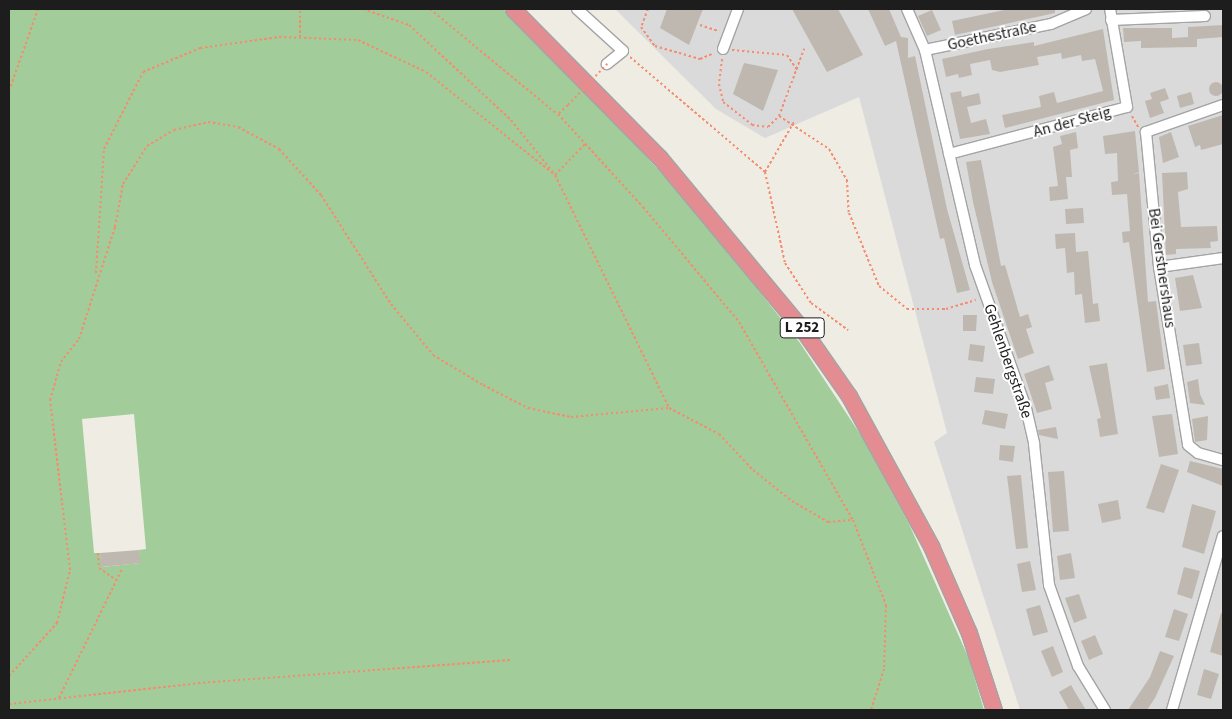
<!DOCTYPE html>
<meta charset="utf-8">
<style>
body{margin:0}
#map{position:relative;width:1232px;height:719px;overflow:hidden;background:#eeece3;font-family:"Source Sans 3",sans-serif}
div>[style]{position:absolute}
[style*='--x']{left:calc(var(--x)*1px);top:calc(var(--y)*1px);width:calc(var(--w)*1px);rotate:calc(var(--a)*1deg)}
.residential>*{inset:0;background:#dbdada}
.forest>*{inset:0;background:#a2cc99}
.building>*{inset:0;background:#beb8b0}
.round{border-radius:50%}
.path>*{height:2px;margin-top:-1px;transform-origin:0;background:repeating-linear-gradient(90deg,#f58c6d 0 2.5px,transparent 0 5px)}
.roads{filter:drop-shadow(1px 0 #a4a4a4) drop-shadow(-1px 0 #a4a4a4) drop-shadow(0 1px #a4a4a4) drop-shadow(0 -1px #a4a4a4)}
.minor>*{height:10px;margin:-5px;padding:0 5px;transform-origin:5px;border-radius:5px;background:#fff}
.highway>*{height:15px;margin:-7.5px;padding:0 7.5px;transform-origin:7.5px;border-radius:7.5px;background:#e38d92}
.path-bridge>*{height:2px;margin-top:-1px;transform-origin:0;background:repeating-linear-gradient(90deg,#f58c6d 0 2.5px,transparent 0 5px)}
span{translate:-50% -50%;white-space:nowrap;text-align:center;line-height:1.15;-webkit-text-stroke:4px #fff;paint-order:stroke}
.shield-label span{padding:1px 4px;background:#fff;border:1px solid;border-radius:4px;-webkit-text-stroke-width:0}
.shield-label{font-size:15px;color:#1d1d1d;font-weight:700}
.street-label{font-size:16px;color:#1d1d1d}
.frame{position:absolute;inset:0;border:10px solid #1d1d1d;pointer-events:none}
</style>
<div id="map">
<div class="residential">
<i style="clip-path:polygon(615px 9px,1223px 9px,1223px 710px,1020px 710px,934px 442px,947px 433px,859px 97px,765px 138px,716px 109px)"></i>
</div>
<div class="forest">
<i style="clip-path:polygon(evenodd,9px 9px,503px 9px,578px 81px,701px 217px,800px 343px,862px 437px,909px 524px,969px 659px,984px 710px,9px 710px,9px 9px,134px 414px,146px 549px,139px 550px,140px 563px,102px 567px,100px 553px,94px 553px,82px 419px,134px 414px)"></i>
</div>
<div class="building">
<i style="clip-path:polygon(667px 9px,703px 9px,689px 45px,660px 28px)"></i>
<i style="clip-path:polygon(792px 9px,838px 9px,863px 55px,827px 72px)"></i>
<i style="clip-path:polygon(868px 9px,889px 9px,901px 37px,908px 38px,908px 58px,915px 56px,947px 209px,970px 290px,957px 293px,944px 238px,940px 239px,896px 41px,885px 46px)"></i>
<i style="clip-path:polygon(1009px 9px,1055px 9px,1055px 13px,955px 35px,952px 21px)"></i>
<i style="clip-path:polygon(932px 10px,941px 30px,927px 36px,918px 16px)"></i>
<i style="clip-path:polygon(1223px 25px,1223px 37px,1197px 39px,1197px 47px,1141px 48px,1141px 41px,1124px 42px,1123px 28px,1172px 28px,1172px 38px,1188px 37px,1188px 27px)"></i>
<i style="clip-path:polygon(1103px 29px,1114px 100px,1005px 128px,1002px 115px,1041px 107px,1039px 96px,1054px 92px,1057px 103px,1103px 91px,1095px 59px,1082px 61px,1081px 55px,1062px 59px,1061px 53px,1037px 57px,1039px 65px,1000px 72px,992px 70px,990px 60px,970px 64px,972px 75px,959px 78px,958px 74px,946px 77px,942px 59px,988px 49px,1034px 42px,1034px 46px)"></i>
<i style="clip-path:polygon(744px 63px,778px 70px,763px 111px,733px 94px)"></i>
<i class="round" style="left:1209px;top:82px;width:14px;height:14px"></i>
<i style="clip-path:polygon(1165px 88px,1169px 99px,1160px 102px,1164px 113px,1150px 118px,1145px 101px,1152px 99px,1150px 93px)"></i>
<i style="clip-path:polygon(961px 91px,962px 97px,979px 93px,981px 104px,967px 107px,971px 123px,986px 119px,990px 134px,960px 139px,950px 93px)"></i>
<i style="clip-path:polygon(1191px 92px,1194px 104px,1180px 108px,1177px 96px)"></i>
<i style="clip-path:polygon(1223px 115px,1223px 144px,1201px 150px,1200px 145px,1195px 147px,1188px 126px)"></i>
<i style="clip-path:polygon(1135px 131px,1139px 172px,1133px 174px,1139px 173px,1148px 302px,1156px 301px,1165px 369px,1147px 372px,1129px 242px,1123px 243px,1122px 232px,1130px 231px,1127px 194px,1112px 195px,1111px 182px,1118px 181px,1117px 153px,1105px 154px,1103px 136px)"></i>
<i style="clip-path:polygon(1076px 132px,1078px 148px,1070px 150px,1072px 177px,1066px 177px,1068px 199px,1050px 201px,1049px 187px,1058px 186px,1053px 147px,1062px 144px,1060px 136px)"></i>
<i style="clip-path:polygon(1171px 132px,1179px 157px,1163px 163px,1159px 137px)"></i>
<i style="clip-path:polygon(981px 160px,1001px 266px,1005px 265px,1020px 317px,1028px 314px,1032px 327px,1026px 329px,1034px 353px,1018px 359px,992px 282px,973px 202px,966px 162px)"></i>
<i style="clip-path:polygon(1187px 172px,1188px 189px,1178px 192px,1181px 227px,1217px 226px,1218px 241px,1210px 242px,1211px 248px,1176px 249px,1176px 254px,1166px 255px,1162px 173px)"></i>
<i style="clip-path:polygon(1083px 208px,1084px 223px,1066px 224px,1065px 209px)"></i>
<i style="clip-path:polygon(1075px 233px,1076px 252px,1088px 251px,1093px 304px,1098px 303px,1100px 321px,1085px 323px,1082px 294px,1075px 295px,1074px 272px,1067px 273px,1065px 248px,1056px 249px,1055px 234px)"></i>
<i style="clip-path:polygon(1193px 275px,1202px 308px,1180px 311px,1175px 278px)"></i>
<i style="clip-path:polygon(963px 315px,977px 315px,976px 331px,963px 331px)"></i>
<i style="clip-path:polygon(1199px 343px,1202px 364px,1186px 366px,1183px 345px)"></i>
<i style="clip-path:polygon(970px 344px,985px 346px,983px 362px,968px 360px)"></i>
<i style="clip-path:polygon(1107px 363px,1118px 434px,1100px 437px,1097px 419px,1101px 418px,1089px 366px)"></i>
<i style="clip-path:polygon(1049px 365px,1054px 380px,1045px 383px,1052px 409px,1037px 413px,1024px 374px)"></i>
<i style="clip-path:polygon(976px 377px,995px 379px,993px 394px,974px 392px)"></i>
<i style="clip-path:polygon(1198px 379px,1200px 394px,1205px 405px,1190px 403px,1187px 382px)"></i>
<i style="clip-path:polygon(1168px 384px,1170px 398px,1156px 400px,1154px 387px)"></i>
<i style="clip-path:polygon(985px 410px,1008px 414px,1005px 429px,982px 424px)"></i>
<i style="clip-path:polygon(1172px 414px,1178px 454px,1159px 457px,1152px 416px)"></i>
<i style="clip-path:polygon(1208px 416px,1207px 440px,1195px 442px,1192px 419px)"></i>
<i style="clip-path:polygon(1056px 427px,1058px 439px,1039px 435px,1038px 430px)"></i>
<i style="clip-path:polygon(1000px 445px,1015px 446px,1013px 462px,999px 460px)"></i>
<i style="clip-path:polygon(1190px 461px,1223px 469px,1223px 486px,1187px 472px)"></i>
<i style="clip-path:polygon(1161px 464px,1179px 470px,1164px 513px,1146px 508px)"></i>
<i style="clip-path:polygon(1064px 471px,1069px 531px,1053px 532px,1048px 472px)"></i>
<i style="clip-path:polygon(1021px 475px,1028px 548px,1016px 549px,1007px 476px)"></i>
<i style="clip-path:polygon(1118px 500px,1121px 519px,1102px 523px,1098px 504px)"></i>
<i style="clip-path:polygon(1192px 504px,1216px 511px,1204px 554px,1182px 547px)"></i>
<i style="clip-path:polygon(139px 550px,141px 563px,101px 567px,100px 553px)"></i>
<i style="clip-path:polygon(1071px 553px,1075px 578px,1060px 580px,1057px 556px)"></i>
<i style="clip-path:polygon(1030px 561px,1036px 590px,1022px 592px,1017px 564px)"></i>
<i style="clip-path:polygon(1184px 567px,1200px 571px,1192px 599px,1177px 594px)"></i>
<i style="clip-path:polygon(1079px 594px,1087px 618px,1074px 623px,1065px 598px)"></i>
<i style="clip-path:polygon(1040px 605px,1048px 632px,1033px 636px,1026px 609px)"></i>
<i style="clip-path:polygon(1174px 609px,1188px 614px,1179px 641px,1165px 637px)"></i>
<i style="clip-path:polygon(1221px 613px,1223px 614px,1223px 656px,1210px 652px)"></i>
<i style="clip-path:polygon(1095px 635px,1103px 654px,1089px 660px,1081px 641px)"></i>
<i style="clip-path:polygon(1053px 646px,1063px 672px,1052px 677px,1041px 651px)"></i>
<i style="clip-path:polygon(1160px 651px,1174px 656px,1155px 698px,1147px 710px,1128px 710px,1150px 677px)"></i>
<i style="clip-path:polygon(1204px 669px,1219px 674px,1211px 699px,1197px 695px)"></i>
<i style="clip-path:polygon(1071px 685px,1078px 697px,1086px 710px,1069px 710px,1059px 692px)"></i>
</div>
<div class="path">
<i style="--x:363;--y:9;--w:49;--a:19.2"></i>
<i style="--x:409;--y:25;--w:139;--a:43"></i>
<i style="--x:511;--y:120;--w:70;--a:51.3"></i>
<i style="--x:555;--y:175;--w:259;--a:63.9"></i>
<i style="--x:430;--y:9;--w:165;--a:39.6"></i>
<i style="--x:648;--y:9;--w:19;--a:111"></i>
<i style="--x:641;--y:27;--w:24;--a:54"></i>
<i style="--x:655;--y:46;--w:47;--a:16.1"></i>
<i style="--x:700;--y:59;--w:15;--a:-23"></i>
<i style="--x:700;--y:25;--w:20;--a:18"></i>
<i style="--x:300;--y:38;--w:29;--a:-90"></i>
<i style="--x:732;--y:50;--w:55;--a:5.2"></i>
<i style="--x:787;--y:55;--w:18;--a:56"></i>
<i style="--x:630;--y:57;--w:177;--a:40.4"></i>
<i style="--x:765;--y:172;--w:93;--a:77.6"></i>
<i style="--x:785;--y:263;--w:48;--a:57"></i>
<i style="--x:811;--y:303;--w:46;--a:36.1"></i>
<i style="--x:722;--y:59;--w:25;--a:97"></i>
<i style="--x:719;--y:84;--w:18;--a:77"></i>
<i style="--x:723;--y:102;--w:37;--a:38"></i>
<i style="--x:752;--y:125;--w:16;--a:7"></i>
<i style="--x:768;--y:127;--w:16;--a:-45"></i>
<i style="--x:779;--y:116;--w:72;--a:-69.5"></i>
<i style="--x:9;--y:91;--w:87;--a:-70.5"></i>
<i style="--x:568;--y:105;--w:13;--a:138"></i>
<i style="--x:558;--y:114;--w:126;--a:47.6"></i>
<i style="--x:643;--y:207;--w:150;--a:50.1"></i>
<i style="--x:739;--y:322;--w:228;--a:60.1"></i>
<i style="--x:853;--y:520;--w:91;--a:68.8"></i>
<i style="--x:886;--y:605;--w:64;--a:91.8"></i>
<i style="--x:884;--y:669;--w:43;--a:107.6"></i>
<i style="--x:779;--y:116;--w:60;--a:33.4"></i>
<i style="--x:829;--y:149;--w:36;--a:60"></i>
<i style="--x:847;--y:180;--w:33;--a:87"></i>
<i style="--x:849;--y:213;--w:79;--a:67.7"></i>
<i style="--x:879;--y:286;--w:36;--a:39"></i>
<i style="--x:907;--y:309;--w:39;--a:0"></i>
<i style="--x:946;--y:309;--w:31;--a:-17"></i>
<i style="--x:1132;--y:116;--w:13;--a:61"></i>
<i style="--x:765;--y:172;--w:58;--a:-59.9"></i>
<i style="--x:96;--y:273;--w:124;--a:-86.3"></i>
<i style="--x:104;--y:149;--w:86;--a:-63.1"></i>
<i style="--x:143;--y:72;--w:62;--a:-22.8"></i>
<i style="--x:200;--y:48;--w:80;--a:-7.9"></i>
<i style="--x:279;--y:37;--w:79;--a:2.2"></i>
<i style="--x:358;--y:40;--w:75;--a:25.2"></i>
<i style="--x:426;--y:72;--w:165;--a:38.6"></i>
<i style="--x:555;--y:175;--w:43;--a:-45.9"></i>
<i style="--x:98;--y:553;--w:15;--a:86"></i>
<i style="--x:99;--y:568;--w:21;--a:35"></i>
<i style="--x:9;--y:676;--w:72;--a:-47.8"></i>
<i style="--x:57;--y:623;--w:55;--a:-76.2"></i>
<i style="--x:70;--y:570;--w:171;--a:-96.7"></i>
<i style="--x:50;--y:400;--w:40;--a:-74"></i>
<i style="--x:61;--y:362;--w:29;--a:-52"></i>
<i style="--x:79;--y:339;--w:118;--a:-72.2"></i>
<i style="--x:115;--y:227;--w:44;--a:-79.5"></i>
<i style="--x:123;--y:184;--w:45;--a:-57.7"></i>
<i style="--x:147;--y:146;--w:31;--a:-31"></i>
<i style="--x:174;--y:130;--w:35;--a:-13"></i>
<i style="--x:208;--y:122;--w:30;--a:9"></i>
<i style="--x:238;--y:127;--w:47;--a:28.2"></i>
<i style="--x:279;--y:149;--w:62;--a:47.6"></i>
<i style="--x:321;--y:195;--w:130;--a:57.3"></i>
<i style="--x:391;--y:304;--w:66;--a:50.5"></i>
<i style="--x:433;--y:355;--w:58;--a:31"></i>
<i style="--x:483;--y:385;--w:51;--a:27.1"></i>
<i style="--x:528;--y:408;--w:44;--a:11.8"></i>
<i style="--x:571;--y:417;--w:98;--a:-5.2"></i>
<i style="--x:669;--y:408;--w:56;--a:27.5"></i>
<i style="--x:719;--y:434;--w:50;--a:46.6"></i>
<i style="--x:753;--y:470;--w:50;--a:38.5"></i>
<i style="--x:792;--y:501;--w:42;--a:30.3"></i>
<i style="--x:828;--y:522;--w:25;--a:-5"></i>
<i style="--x:59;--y:698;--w:144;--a:-64"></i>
<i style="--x:9;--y:704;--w:190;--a:-6.3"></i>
<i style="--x:198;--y:683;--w:313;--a:-4.2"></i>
</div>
<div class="roads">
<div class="minor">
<i style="--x:577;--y:9;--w:62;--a:42.4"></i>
<i style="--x:623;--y:51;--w:21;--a:141"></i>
<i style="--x:907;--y:9;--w:45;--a:66.3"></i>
<i style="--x:925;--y:50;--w:221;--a:76.9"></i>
<i style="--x:975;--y:265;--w:152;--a:70.4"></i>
<i style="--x:1026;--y:408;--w:37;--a:77"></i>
<i style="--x:1034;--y:444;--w:142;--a:83.9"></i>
<i style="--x:1049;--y:585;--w:86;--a:70.3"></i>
<i style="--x:1078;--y:666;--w:52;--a:58.5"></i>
<i style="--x:1111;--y:20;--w:94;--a:-2.4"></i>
<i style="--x:723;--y:49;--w:43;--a:-69.4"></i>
<i style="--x:925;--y:50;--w:129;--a:-11.7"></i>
<i style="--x:1051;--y:24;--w:38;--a:-23"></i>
<i style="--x:1223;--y:105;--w:82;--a:160.7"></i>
<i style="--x:1146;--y:132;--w:136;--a:84.5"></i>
<i style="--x:1159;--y:267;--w:180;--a:80.7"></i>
<i style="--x:1188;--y:445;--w:13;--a:39"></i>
<i style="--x:1198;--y:453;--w:26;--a:16"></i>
<i style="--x:949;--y:154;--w:184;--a:-14.8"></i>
<i style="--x:1127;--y:107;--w:99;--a:-99.8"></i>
<i style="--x:1159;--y:267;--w:65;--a:-8"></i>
<i style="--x:1172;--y:710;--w:181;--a:-73.7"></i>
</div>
<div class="highway">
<i style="--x:513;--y:9;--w:209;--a:45.4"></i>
<i style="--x:660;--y:158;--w:224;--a:50.3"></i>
<i style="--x:803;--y:330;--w:80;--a:55.1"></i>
<i style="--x:849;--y:396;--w:171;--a:61.3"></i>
<i style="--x:931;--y:546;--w:95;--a:66.4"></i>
<i style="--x:969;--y:633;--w:81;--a:72"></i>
</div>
</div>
<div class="path-bridge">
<i style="--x:568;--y:105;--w:57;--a:-46.4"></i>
</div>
<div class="shield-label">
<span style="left:802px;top:328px">L 252</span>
</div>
<div class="street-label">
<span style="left:992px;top:36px;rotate:-12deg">Goethestraße</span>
<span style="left:1072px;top:122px;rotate:-15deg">An der Steig</span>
<span style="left:1162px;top:268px;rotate:82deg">Bei Gerstnershaus</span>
<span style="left:1008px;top:361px;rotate:71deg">Gehlenbergstraße</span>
</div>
<div class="frame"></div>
</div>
